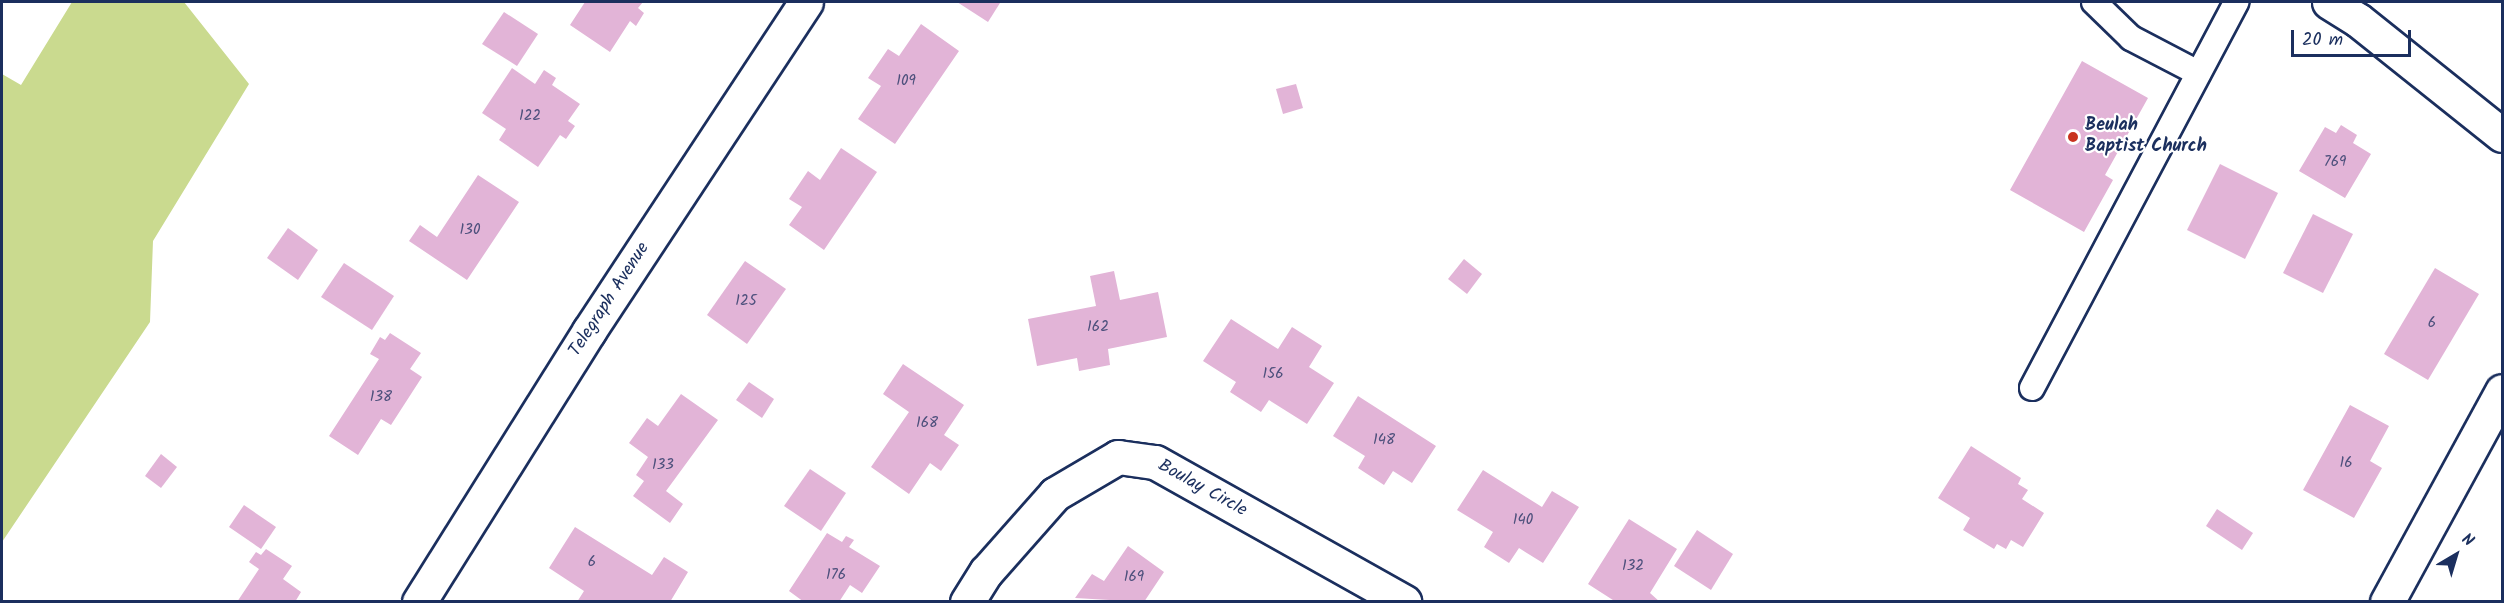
<!DOCTYPE html>
<style>
body{margin:0}
#map{position:relative;width:2504px;height:603px;overflow:hidden;background:#fff;font-family:Kalam,sans-serif}
div>[style]{position:absolute}
[style*='--x']{left:calc(var(--x)*1px);top:calc(var(--y)*1px);width:calc(var(--w)*1px);rotate:calc(var(--a)*1deg)}
.green>*{inset:0;background:#cada8f}
.building>*{inset:0;background:#e2b4d7}
.roads{filter:drop-shadow(2px 0 #1b2f5e) drop-shadow(-2px 0 #1b2f5e) drop-shadow(0 2px #1b2f5e) drop-shadow(0 -2px #1b2f5e)}
.service>*{height:24px;margin:-12px;padding:0 12px;transform-origin:12px;border-radius:12px;background:#fff}
.minor>*{height:33px;margin:-16.5px;padding:0 16.5px;transform-origin:16.5px;border-radius:16.5px;background:#fff}
.secondary>*{height:33px;margin:-16.5px;padding:0 16.5px;transform-origin:16.5px;border-radius:16.5px;background:#fff}
.dots>*{width:16px;height:16px;translate:-50% -50%;box-sizing:border-box;border:3px solid #fff;border-radius:50%}
span{translate:-50% -50%;white-space:nowrap;text-align:center;line-height:1.15;-webkit-text-stroke:4.5px #fff;paint-order:stroke}
.number-label{font-size:15px;color:#4d507c}
.number-label span{-webkit-text-stroke-width:0}
.poi-label{font-size:18px;color:#1b2f5e;font-weight:700}
.left{translate:0 -50%;text-align:left}
.street-label{font-size:18px;color:#1b2f5e}
.frame{position:absolute;inset:0;border:3px solid #1b2f5e;pointer-events:none}
.north{position:absolute;left:2426px;top:525px;width:60px;height:60px;-webkit-text-stroke:4px #fff;paint-order:stroke;rotate:38deg;font-size:16px;font-weight:700;line-height:24px;text-align:center;color:#1b2f5e}
.north::after{content:'';display:block;margin:auto;width:21px;height:27px;background:#1b2f5e;clip-path:polygon(50% 0,100% 100%,50% 72%,0 100%)}
.scale{position:absolute;left:2291px;top:30px;width:120px;height:27px;box-sizing:border-box;border:3px solid #1b2f5e;border-top:0;padding-left:8px;font-size:18px;line-height:21px;white-space:nowrap;color:#1b2f5e;-webkit-text-stroke:4px #fff;paint-order:stroke}
</style>
<div id="map">
<div class="green">
<i style="clip-path:polygon(72px 2px,184px 2px,249px 84px,153px 241px,150px 322px,2px 542px,2px 74px,21px 85px)"></i>
</div>
<div class="building">
<i style="clip-path:polygon(585px 2px,643px 2px,638px 8px,644px 13px,636px 26px,630px 21px,610px 52px,570px 25px)"></i>
<i style="clip-path:polygon(957px 2px,998px 2px,1000px 3px,988px 22px)"></i>
<i style="clip-path:polygon(504px 12px,538px 34px,517px 66px,482px 44px)"></i>
<i style="clip-path:polygon(921px 24px,959px 51px,895px 144px,858px 119px,881px 86px,868px 78px,888px 49px,899px 56px)"></i>
<i style="clip-path:polygon(2082px 61px,2148px 98px,2105px 175px,2113px 180px,2084px 232px,2010px 190px)"></i>
<i style="clip-path:polygon(512px 68px,535px 84px,544px 70px,556px 78px,552px 85px,580px 104px,568px 121px,575px 126px,566px 139px,560px 135px,538px 167px,499px 140px,506px 129px,482px 113px)"></i>
<i style="clip-path:polygon(1296px 84px,1303px 108px,1283px 114px,1276px 89px)"></i>
<i style="clip-path:polygon(2341px 125px,2357px 135px,2353px 143px,2371px 154px,2345px 198px,2299px 171px,2325px 127px,2336px 133px)"></i>
<i style="clip-path:polygon(841px 148px,877px 172px,824px 250px,789px 225px,802px 207px,789px 199px,808px 171px,820px 180px)"></i>
<i style="clip-path:polygon(2220px 164px,2278px 193px,2245px 259px,2187px 230px)"></i>
<i style="clip-path:polygon(478px 175px,519px 202px,467px 280px,409px 241px,420px 225px,437px 237px)"></i>
<i style="clip-path:polygon(2313px 214px,2353px 234px,2323px 293px,2283px 273px)"></i>
<i style="clip-path:polygon(288px 228px,318px 250px,298px 280px,267px 258px)"></i>
<i style="clip-path:polygon(1464px 259px,1482px 274px,1467px 294px,1448px 279px)"></i>
<i style="clip-path:polygon(745px 261px,786px 289px,747px 344px,707px 315px)"></i>
<i style="clip-path:polygon(344px 263px,394px 296px,372px 330px,321px 297px)"></i>
<i style="clip-path:polygon(2435px 268px,2479px 294px,2428px 380px,2384px 354px)"></i>
<i style="clip-path:polygon(1114px 271px,1120px 300px,1158px 292px,1167px 337px,1108px 349px,1110px 365px,1079px 371px,1077px 358px,1037px 366px,1028px 319px,1096px 306px,1090px 276px)"></i>
<i style="clip-path:polygon(1231px 319px,1278px 349px,1292px 327px,1322px 346px,1309px 367px,1334px 383px,1307px 424px,1269px 400px,1261px 412px,1230px 392px,1236px 382px,1203px 361px)"></i>
<i style="clip-path:polygon(390px 333px,421px 353px,410px 369px,422px 377px,391px 425px,381px 419px,358px 455px,329px 436px,379px 359px,370px 354px,380px 337px,385px 340px)"></i>
<i style="clip-path:polygon(903px 364px,964px 405px,944px 435px,959px 445px,941px 471px,930px 463px,909px 494px,871px 467px,909px 412px,883px 394px)"></i>
<i style="clip-path:polygon(749px 382px,774px 399px,762px 418px,736px 400px)"></i>
<i style="clip-path:polygon(681px 394px,718px 420px,666px 491px,683px 504px,670px 523px,633px 496px,644px 481px,636px 475px,648px 457px,629px 443px,647px 418px,658px 426px)"></i>
<i style="clip-path:polygon(1358px 396px,1436px 446px,1412px 483px,1393px 471px,1384px 485px,1358px 468px,1365px 456px,1333px 436px)"></i>
<i style="clip-path:polygon(2350px 405px,2389px 426px,2370px 461px,2382px 468px,2354px 518px,2303px 490px)"></i>
<i style="clip-path:polygon(1971px 446px,2021px 478px,2018px 484px,2028px 490px,2022px 499px,2044px 513px,2023px 547px,2011px 540px,2006px 549px,1997px 544px,1994px 549px,1963px 530px,1970px 518px,1938px 498px)"></i>
<i style="clip-path:polygon(161px 454px,177px 467px,161px 488px,145px 476px)"></i>
<i style="clip-path:polygon(810px 469px,846px 493px,821px 531px,784px 506px)"></i>
<i style="clip-path:polygon(1483px 470px,1542px 507px,1552px 491px,1579px 507px,1543px 563px,1519px 548px,1509px 563px,1484px 547px,1493px 532px,1457px 510px)"></i>
<i style="clip-path:polygon(244px 505px,276px 527px,261px 549px,229px 527px)"></i>
<i style="clip-path:polygon(2217px 509px,2253px 533px,2242px 550px,2206px 526px)"></i>
<i style="clip-path:polygon(1629px 519px,1677px 549px,1650px 593px,1660px 602px,1616px 602px,1588px 584px)"></i>
<i style="clip-path:polygon(575px 527px,652px 575px,664px 557px,688px 572px,670px 602px,577px 602px,584px 591px,549px 568px)"></i>
<i style="clip-path:polygon(1697px 530px,1733px 554px,1711px 590px,1674px 566px)"></i>
<i style="clip-path:polygon(827px 533px,842px 542px,846px 536px,854px 540px,849px 547px,880px 566px,862px 593px,850px 585px,839px 602px,804px 602px,789px 591px)"></i>
<i style="clip-path:polygon(1128px 546px,1164px 572px,1144px 602px,1075px 598px,1092px 574px,1104px 581px)"></i>
<i style="clip-path:polygon(266px 549px,292px 566px,283px 579px,301px 592px,295px 602px,237px 602px,259px 569px,249px 562px,256px 552px,261px 555px)"></i>
</div>
<div class="roads">
<div class="service">
<i style="--x:2094;--y:2;--w:52;--a:44.2"></i>
<i style="--x:2131;--y:38;--w:76;--a:27.6"></i>
<i style="--x:2032;--y:388;--w:437;--a:-62.1"></i>
</div>
<div class="minor">
<i style="--x:419;--y:602;--w:320;--a:-57.9"></i>
<i style="--x:589;--y:331;--w:394;--a:-56.6"></i>
<i style="--x:967;--y:602;--w:36;--a:-58"></i>
<i style="--x:986;--y:572;--w:104;--a:-48.5"></i>
<i style="--x:1055;--y:494;--w:73;--a:-30.4"></i>
<i style="--x:1118;--y:457;--w:37;--a:8"></i>
<i style="--x:1155;--y:462;--w:286;--a:29.3"></i>
<i style="--x:2387;--y:602;--w:240;--a:-61.4"></i>
</div>
<div class="secondary">
<i style="--x:2329;--y:2;--w:34;--a:32"></i>
<i style="--x:2358;--y:20;--w:184;--a:38.6"></i>
</div>
</div>
<div class="dots">
<i style="left:2073px;top:137px;background:#c8321e"></i>
</div>
<div class="number-label">
<span style="left:906px;top:82px">109</span>
<span style="left:530px;top:117px">122</span>
<span style="left:2335px;top:163px">769</span>
<span style="left:470px;top:231px">130</span>
<span style="left:746px;top:302px">125</span>
<span style="left:2432px;top:324px">6</span>
<span style="left:1098px;top:328px">162</span>
<span style="left:1273px;top:375px">156</span>
<span style="left:381px;top:398px">138</span>
<span style="left:927px;top:424px">168</span>
<span style="left:1384px;top:441px">148</span>
<span style="left:2346px;top:464px">16</span>
<span style="left:663px;top:466px">133</span>
<span style="left:1523px;top:521px">140</span>
<span style="left:592px;top:563px">6</span>
<span style="left:1633px;top:567px">132</span>
<span style="left:836px;top:576px">176</span>
<span style="left:1134px;top:578px">169</span>
</div>
<div class="poi-label">
<span class="left" style="left:2085px;top:137px">Beulah<br>Baptist Church</span>
</div>
<div class="street-label">
<span style="left:610px;top:300px;rotate:-57deg">Telegraph Avenue</span>
<span style="left:1202px;top:489px;rotate:29deg">Boulay Circle</span>
</div>
<div class="frame"></div>
<div class="north">N</div>
<div class="scale">20 m</div>
</div>
